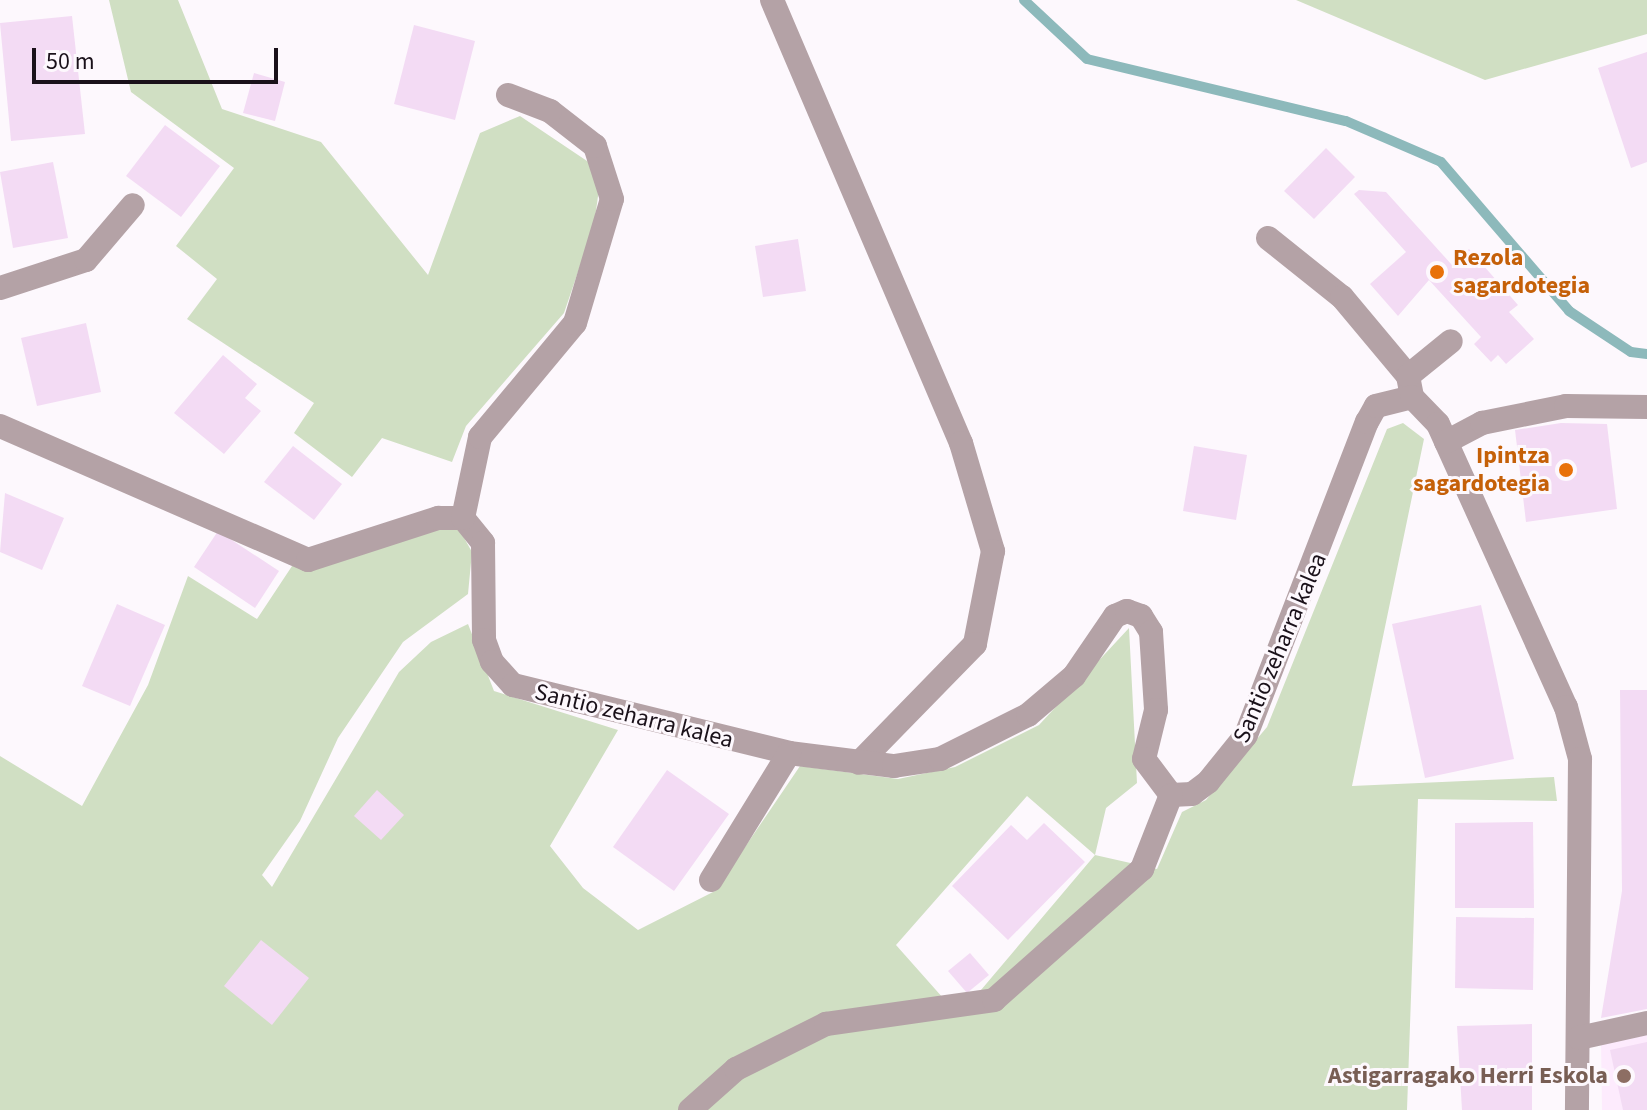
<!DOCTYPE html>
<style>
body{margin:0}
#map{position:relative;width:1647px;height:1110px;overflow:hidden;background:#fdf8fd;font-family:"Source Sans 3",sans-serif}
div>[style]{position:absolute}
[style*='--x']{left:calc(var(--x)*1px);top:calc(var(--y)*1px);width:calc(var(--w)*1px);rotate:calc(var(--a)*1deg)}
.built>*{inset:0;background:#fdebfd}
.green>*{inset:0;background:#d0dfc3}
.stream>*{height:10px;margin:-5px;padding:0 5px;transform-origin:5px;border-radius:5px;background:#8db9bb}
.building>*{inset:0;background:#f3dbf4}
.minor>*{height:24px;margin:-12px;padding:0 12px;transform-origin:12px;border-radius:12px;background:#b4a2a6}
.dots>*{width:22px;height:22px;translate:-50% -50%;box-sizing:border-box;border:4px solid #fdf8fd;border-radius:50%}
span{translate:-50% -50%;white-space:nowrap;text-align:center;line-height:1.15;-webkit-text-stroke:6px #fdf8fd;paint-order:stroke}
.food-label{font-size:24px;color:#c56008;font-weight:700}
.left{translate:0 -50%;text-align:left}
.right{translate:-100% -50%;text-align:right}
.street-label{font-size:24px;color:#1a111a}
.education-label{font-size:24px;color:#785e54;font-weight:700}
.scale{position:absolute;left:32px;top:48px;width:246px;height:36px;box-sizing:border-box;border:4px solid #1a111a;border-top:0;padding-left:10px;font-size:24px;line-height:28px;white-space:nowrap;color:#1a111a;-webkit-text-stroke:6px #fdf8fd;paint-order:stroke}
</style>
<div id="map">
<div class="built">
<i style="clip-path:polygon(1647px 1033px,1647px 1110px,1602px 1110px,1601px 1042px)"></i>
</div>
<div class="green">
<i style="clip-path:polygon(109px 0,178px 0,222px 109px,321px 142px,428px 275px,480px 133px,520px 116px,590px 163px,599px 189px,594px 225px,564px 313px,466px 426px,452px 462px,382px 438px,352px 477px,294px 433px,314px 403px,187px 319px,217px 279px,176px 246px,234px 168px,131px 92px)"></i>
<i style="clip-path:polygon(1296px 0,1647px 0,1647px 34px,1485px 80px)"></i>
<i style="clip-path:polygon(evenodd,1403px 423px,1424px 439px,1352px 786px,1554px 777px,1557px 801px,1418px 799px,1407px 1110px,0 1110px,0 756px,82px 806px,148px 685px,188px 576px,257px 619px,296px 560px,425px 527px,458px 527px,472px 552px,468px 594px,403px 642px,338px 738px,300px 821px,262px 875px,272px 887px,399px 672px,431px 642px,468px 624px,494px 691px,618px 730px,550px 846px,583px 888px,638px 930px,715px 891px,800px 766px,898px 779px,955px 767px,1039px 725px,1129px 628px,1137px 783px,1106px 808px,1095px 855px,1157px 869px,1182px 812px,1206px 800px,1267px 727px,1387px 429px,1403px 423px,1027px 796px,1095px 855px,959px 1016px,896px 945px,1027px 796px)"></i>
</div>
<div class="stream">
<i style="--x:1024;--y:0;--w:86;--a:43.1"></i>
<i style="--x:1087;--y:59;--w:266;--a:13.5"></i>
<i style="--x:1346;--y:121;--w:103;--a:23.3"></i>
<i style="--x:1441;--y:162;--w:196;--a:49.3"></i>
<i style="--x:1569;--y:311;--w:74;--a:33.5"></i>
<i style="--x:1631;--y:352;--w:16;--a:7"></i>
</div>
<div class="building">
<i style="clip-path:polygon(72px 16px,85px 134px,11px 141px,0 23px)"></i>
<i style="clip-path:polygon(414px 25px,475px 41px,455px 120px,394px 104px)"></i>
<i style="clip-path:polygon(1647px 52px,1647px 162px,1631px 168px,1598px 68px)"></i>
<i style="clip-path:polygon(254px 73px,285px 82px,275px 121px,243px 113px)"></i>
<i style="clip-path:polygon(165px 125px,220px 166px,181px 217px,126px 176px)"></i>
<i style="clip-path:polygon(1326px 148px,1355px 177px,1314px 219px,1284px 191px)"></i>
<i style="clip-path:polygon(53px 162px,68px 238px,13px 248px,0 172px)"></i>
<i style="clip-path:polygon(1359px 190px,1386px 192px,1452px 265px,1469px 249px,1518px 305px,1509px 312px,1534px 339px,1506px 364px,1498px 355px,1491px 362px,1474px 344px,1481px 337px,1429px 280px,1398px 316px,1370px 284px,1406px 252px,1354px 194px)"></i>
<i style="clip-path:polygon(798px 239px,806px 291px,763px 297px,755px 246px)"></i>
<i style="clip-path:polygon(86px 323px,101px 392px,37px 406px,21px 338px)"></i>
<i style="clip-path:polygon(223px 355px,257px 384px,245px 398px,261px 411px,224px 454px,174px 413px)"></i>
<i style="clip-path:polygon(1561px 423px,1607px 424px,1617px 509px,1526px 522px,1515px 430px)"></i>
<i style="clip-path:polygon(293px 446px,342px 484px,314px 520px,264px 482px)"></i>
<i style="clip-path:polygon(1194px 446px,1247px 455px,1236px 520px,1183px 511px)"></i>
<i style="clip-path:polygon(5px 493px,64px 518px,42px 570px,0 552px)"></i>
<i style="clip-path:polygon(218px 531px,279px 571px,255px 608px,194px 567px)"></i>
<i style="clip-path:polygon(117px 604px,165px 625px,130px 706px,82px 686px)"></i>
<i style="clip-path:polygon(1481px 605px,1514px 759px,1425px 778px,1392px 624px)"></i>
<i style="clip-path:polygon(1620px 690px,1647px 690px,1647px 1009px,1601px 1018px,1622px 891px)"></i>
<i style="clip-path:polygon(667px 770px,729px 814px,674px 891px,613px 847px)"></i>
<i style="clip-path:polygon(377px 790px,404px 815px,381px 840px,354px 816px)"></i>
<i style="clip-path:polygon(1533px 822px,1534px 908px,1455px 908px,1455px 823px)"></i>
<i style="clip-path:polygon(1044px 823px,1085px 862px,1008px 940px,952px 886px,1011px 825px,1027px 840px)"></i>
<i style="clip-path:polygon(1456px 917px,1534px 918px,1533px 990px,1455px 988px)"></i>
<i style="clip-path:polygon(261px 940px,309px 978px,272px 1025px,224px 986px)"></i>
<i style="clip-path:polygon(970px 953px,989px 975px,967px 993px,948px 971px)"></i>
<i style="clip-path:polygon(1532px 1024px,1532px 1110px,1462px 1110px,1457px 1026px)"></i>
<i style="clip-path:polygon(1647px 1042px,1647px 1110px,1623px 1110px,1610px 1050px)"></i>
</div>
<div class="minor">
<i style="--x:772;--y:0;--w:482;--a:66.9"></i>
<i style="--x:961;--y:443;--w:113;--a:73.5"></i>
<i style="--x:993;--y:551;--w:95;--a:101"></i>
<i style="--x:975;--y:644;--w:166;--a:134.3"></i>
<i style="--x:1268;--y:238;--w:95;--a:38.6"></i>
<i style="--x:1342;--y:297;--w:103;--a:50.1"></i>
<i style="--x:1408;--y:376;--w:21;--a:79"></i>
<i style="--x:0;--y:288;--w:90;--a:-18"></i>
<i style="--x:86;--y:260;--w:72;--a:-49.5"></i>
<i style="--x:1408;--y:376;--w:55;--a:-39.1"></i>
<i style="--x:0;--y:426;--w:336;--a:23.5"></i>
<i style="--x:308;--y:560;--w:137;--a:-17.9"></i>
<i style="--x:438;--y:518;--w:25;--a:0"></i>
<i style="--x:463;--y:518;--w:32;--a:51"></i>
<i style="--x:483;--y:543;--w:97;--a:89.4"></i>
<i style="--x:484;--y:640;--w:23;--a:70"></i>
<i style="--x:492;--y:662;--w:31;--a:48"></i>
<i style="--x:513;--y:685;--w:284;--a:13.8"></i>
<i style="--x:789;--y:753;--w:106;--a:7.1"></i>
<i style="--x:894;--y:766;--w:47;--a:-8.7"></i>
<i style="--x:940;--y:759;--w:98;--a:-26.6"></i>
<i style="--x:1028;--y:715;--w:60;--a:-40.3"></i>
<i style="--x:1074;--y:676;--w:73;--a:-55.7"></i>
<i style="--x:1115;--y:616;--w:13;--a:-23"></i>
<i style="--x:1127;--y:611;--w:15;--a:20"></i>
<i style="--x:1141;--y:616;--w:19;--a:58"></i>
<i style="--x:1151;--y:632;--w:78;--a:86.3"></i>
<i style="--x:1156;--y:710;--w:50;--a:103.8"></i>
<i style="--x:1144;--y:759;--w:45;--a:53.1"></i>
<i style="--x:1171;--y:795;--w:21;--a:-3"></i>
<i style="--x:1192;--y:794;--w:20;--a:-37"></i>
<i style="--x:1208;--y:782;--w:60;--a:-51"></i>
<i style="--x:1246;--y:735;--w:336;--a:-68.9"></i>
<i style="--x:1367;--y:422;--w:18;--a:-61"></i>
<i style="--x:1376;--y:406;--w:37;--a:-14"></i>
<i style="--x:1412;--y:397;--w:37;--a:46"></i>
<i style="--x:1438;--y:424;--w:311;--a:65.7"></i>
<i style="--x:1566;--y:707;--w:54;--a:74.9"></i>
<i style="--x:1580;--y:759;--w:351;--a:90.5"></i>
<i style="--x:1446;--y:442;--w:41;--a:-27.8"></i>
<i style="--x:1482;--y:423;--w:86;--a:-11.4"></i>
<i style="--x:1566;--y:406;--w:81;--a:0.7"></i>
<i style="--x:463;--y:518;--w:83;--a:-78.1"></i>
<i style="--x:480;--y:437;--w:148;--a:-50.2"></i>
<i style="--x:575;--y:323;--w:129;--a:-73.4"></i>
<i style="--x:612;--y:199;--w:56;--a:-107.8"></i>
<i style="--x:595;--y:146;--w:57;--a:-142.1"></i>
<i style="--x:550;--y:111;--w:45;--a:-159.1"></i>
<i style="--x:711;--y:880;--w:149;--a:-58.4"></i>
<i style="--x:1579;--y:1038;--w:70;--a:-12.4"></i>
<i style="--x:690;--y:1110;--w:62;--a:-41.7"></i>
<i style="--x:736;--y:1069;--w:101;--a:-26.6"></i>
<i style="--x:826;--y:1024;--w:170;--a:-8.1"></i>
<i style="--x:994;--y:1000;--w:198;--a:-41.5"></i>
<i style="--x:1142;--y:869;--w:79;--a:-68.6"></i>
</div>
<div class="dots">
<i style="left:1437px;top:272px;background:#e8710a"></i>
<i style="left:1566px;top:470px;background:#e8710a"></i>
<i style="left:1624px;top:1076px;background:#8d6e63"></i>
</div>
<div class="food-label">
<span class="left" style="left:1453px;top:272px">Rezola<br>sagardotegia</span>
<span class="right" style="left:1550px;top:470px">Ipintza<br>sagardotegia</span>
</div>
<div class="street-label">
<span style="left:1280px;top:648px;rotate:-67deg">Santio zeharra kalea</span>
<span style="left:634px;top:716px;rotate:14deg">Santio zeharra kalea</span>
</div>
<div class="education-label">
<span class="right" style="left:1608px;top:1076px">Astigarragako Herri Eskola</span>
</div>
<div class="scale">50 m</div>
</div>
